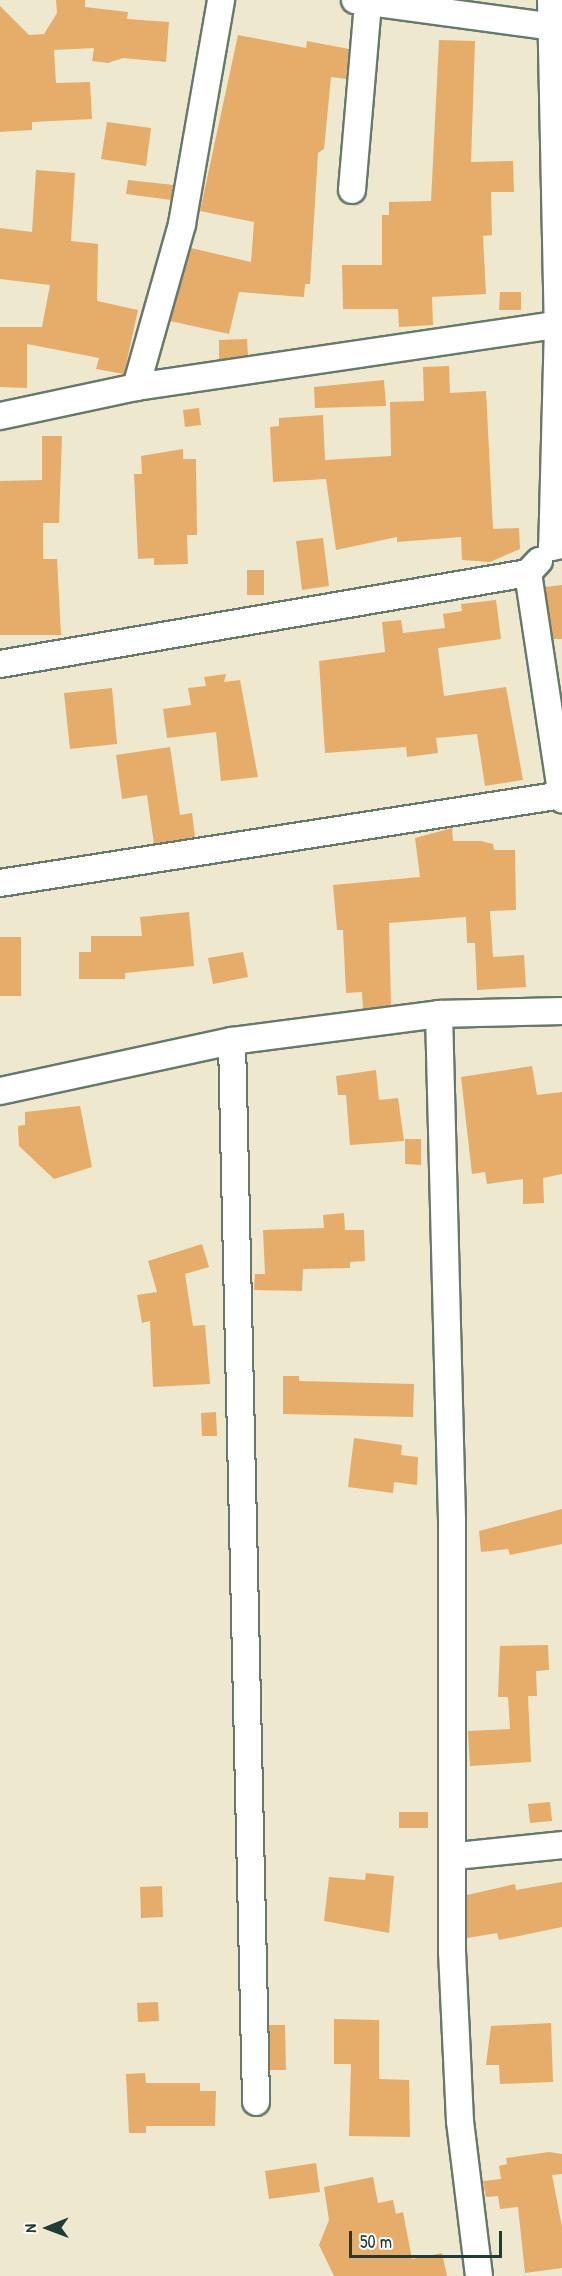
<!DOCTYPE html>
<style>
body{margin:0}
#map{position:relative;width:562px;height:2276px;overflow:hidden;background:#eee9ce;font-family:"Patrick Hand",sans-serif}
div>[style]{position:absolute}
[style*='--x']{left:calc(var(--x)*1px);top:calc(var(--y)*1px);width:calc(var(--w)*1px);rotate:calc(var(--a)*1deg)}
.building>*{inset:0;background:#e6ac69}
.roads{filter:drop-shadow(2px 0 #67796a) drop-shadow(-2px 0 #67796a) drop-shadow(0 2px #67796a) drop-shadow(0 -2px #67796a)}
.minor>*{height:26px;margin:-13px;padding:0 13px;transform-origin:13px;border-radius:13px;background:#fff}
span{translate:-50% -50%;white-space:nowrap;text-align:center;line-height:1.15;-webkit-text-stroke:4.5px #fdfcf7;paint-order:stroke}
.north{position:absolute;left:18px;top:2198px;width:60px;height:60px;-webkit-text-stroke:4px #fdfcf7;paint-order:stroke;rotate:269deg;font-size:16px;font-weight:700;line-height:24px;text-align:center;color:#1f3d34}
.north::after{content:'';display:block;margin:auto;width:21px;height:27px;background:#1f3d34;clip-path:polygon(50% 0,100% 100%,50% 72%,0 100%)}
.scale{position:absolute;left:349px;top:2231px;width:153px;height:27px;box-sizing:border-box;border:3px solid #1f3d34;border-top:0;padding-left:8px;font-size:18px;line-height:21px;white-space:nowrap;color:#1f3d34;-webkit-text-stroke:4px #fdfcf7;paint-order:stroke}
</style>
<div id="map">
<div class="building">
<i style="clip-path:polygon(56px 0,85px 0,85px 7px,128px 12px,127px 19px,169px 22px,166px 62px,123px 58px,108px 63px,92px 61px,94px 48px,54px 50px,56px 83px,90px 82px,92px 119px,32px 122px,32px 130px,0 132px,0 6px,29px 35px,44px 34px,57px 13px)"></i>
<i style="clip-path:polygon(238px 35px,306px 48px,307px 41px,349px 49px,346px 79px,331px 77px,324px 149px,318px 153px,310px 284px,305px 284px,304px 297px,239px 292px,229px 334px,170px 321px,191px 248px,251px 262px,254px 222px,200px 211px)"></i>
<i style="clip-path:polygon(439px 40px,475px 41px,471px 162px,513px 161px,514px 192px,491px 192px,492px 235px,483px 236px,486px 294px,432px 297px,433px 325px,399px 327px,398px 309px,343px 309px,342px 265px,382px 265px,382px 215px,389px 215px,389px 202px,431px 201px)"></i>
<i style="clip-path:polygon(107px 122px,151px 128px,146px 166px,101px 159px)"></i>
<i style="clip-path:polygon(36px 170px,75px 173px,71px 241px,98px 244px,97px 301px,138px 310px,124px 374px,96px 369px,99px 358px,27px 344px,27px 388px,0 387px,0 327px,42px 327px,50px 285px,0 279px,0 228px,32px 232px)"></i>
<i style="clip-path:polygon(128px 180px,174px 185px,171px 200px,126px 194px)"></i>
<i style="clip-path:polygon(500px 292px,521px 292px,521px 310px,499px 310px)"></i>
<i style="clip-path:polygon(247px 339px,248px 355px,219px 360px,219px 340px)"></i>
<i style="clip-path:polygon(449px 366px,450px 393px,486px 391px,493px 529px,519px 528px,520px 549px,490px 562px,462px 560px,461px 537px,397px 542px,397px 537px,336px 550px,326px 479px,273px 482px,270px 427px,279px 426px,279px 418px,323px 415px,325px 460px,391px 456px,390px 402px,424px 401px,423px 367px)"></i>
<i style="clip-path:polygon(384px 380px,386px 406px,315px 408px,314px 387px)"></i>
<i style="clip-path:polygon(199px 408px,201px 425px,185px 427px,183px 410px)"></i>
<i style="clip-path:polygon(42px 436px,62px 436px,59px 523px,43px 523px,43px 559px,57px 559px,61px 635px,0 635px,0 481px,42px 480px)"></i>
<i style="clip-path:polygon(183px 449px,183px 459px,196px 459px,197px 535px,187px 535px,188px 564px,154px 565px,154px 558px,138px 559px,134px 474px,142px 474px,141px 456px)"></i>
<i style="clip-path:polygon(323px 538px,329px 586px,302px 590px,296px 541px)"></i>
<i style="clip-path:polygon(247px 570px,264px 570px,264px 595px,247px 595px)"></i>
<i style="clip-path:polygon(562px 585px,562px 639px,553px 639px,545px 587px)"></i>
<i style="clip-path:polygon(496px 600px,501px 639px,438px 648px,444px 696px,506px 687px,523px 780px,485px 786px,477px 734px,436px 738px,438px 753px,407px 757px,406px 747px,325px 753px,319px 661px,385px 652px,382px 622px,401px 620px,403px 633px,445px 628px,443px 614px,462px 611px,461px 604px)"></i>
<i style="clip-path:polygon(226px 674px,224px 682px,240px 680px,258px 777px,221px 781px,216px 732px,167px 738px,163px 709px,191px 705px,188px 688px,206px 686px,204px 677px)"></i>
<i style="clip-path:polygon(112px 688px,117px 744px,70px 749px,64px 693px)"></i>
<i style="clip-path:polygon(170px 747px,180px 815px,192px 813px,195px 837px,154px 844px,147px 795px,122px 799px,116px 755px)"></i>
<i style="clip-path:polygon(452px 828px,453px 841px,481px 841px,493px 844px,494px 850px,515px 850px,516px 910px,490px 911px,493px 957px,524px 955px,526px 987px,477px 990px,475px 943px,467px 943px,466px 917px,389px 923px,391px 1005px,363px 1009px,362px 992px,346px 993px,343px 930px,337px 930px,333px 885px,420px 877px,415px 838px)"></i>
<i style="clip-path:polygon(189px 912px,194px 966px,125px 973px,125px 979px,79px 979px,79px 952px,91px 952px,91px 936px,142px 936px,140px 917px)"></i>
<i style="clip-path:polygon(0 937px,21px 937px,21px 996px,0 996px)"></i>
<i style="clip-path:polygon(243px 952px,248px 977px,213px 984px,208px 958px)"></i>
<i style="clip-path:polygon(532px 1066px,537px 1095px,562px 1092px,562px 1174px,543px 1178px,544px 1203px,523px 1204px,523px 1179px,487px 1184px,485px 1172px,472px 1174px,461px 1077px)"></i>
<i style="clip-path:polygon(376px 1070px,379px 1100px,398px 1098px,404px 1141px,350px 1145px,346px 1095px,338px 1095px,336px 1076px)"></i>
<i style="clip-path:polygon(80px 1106px,92px 1167px,54px 1179px,19px 1146px,18px 1126px,25px 1125px,25px 1112px)"></i>
<i style="clip-path:polygon(405px 1139px,421px 1139px,421px 1165px,405px 1164px)"></i>
<i style="clip-path:polygon(344px 1213px,345px 1230px,364px 1230px,365px 1261px,350px 1262px,350px 1268px,303px 1269px,302px 1291px,254px 1290px,255px 1274px,265px 1274px,263px 1230px,324px 1228px,323px 1215px)"></i>
<i style="clip-path:polygon(202px 1244px,209px 1267px,185px 1274px,193px 1326px,205px 1325px,210px 1384px,153px 1387px,150px 1321px,142px 1323px,137px 1295px,157px 1292px,148px 1261px)"></i>
<i style="clip-path:polygon(283px 1376px,299px 1376px,299px 1381px,414px 1384px,413px 1417px,283px 1414px)"></i>
<i style="clip-path:polygon(216px 1412px,217px 1436px,202px 1436px,201px 1413px)"></i>
<i style="clip-path:polygon(354px 1438px,402px 1445px,401px 1455px,418px 1457px,417px 1485px,394px 1482px,393px 1493px,348px 1487px)"></i>
<i style="clip-path:polygon(562px 1509px,562px 1544px,510px 1555px,508px 1549px,481px 1552px,479px 1531px)"></i>
<i style="clip-path:polygon(548px 1645px,549px 1670px,536px 1671px,537px 1696px,528px 1696px,531px 1762px,470px 1766px,468px 1731px,510px 1729px,508px 1697px,498px 1697px,500px 1646px)"></i>
<i style="clip-path:polygon(550px 1802px,552px 1821px,530px 1823px,528px 1804px)"></i>
<i style="clip-path:polygon(399px 1812px,428px 1812px,428px 1828px,399px 1828px)"></i>
<i style="clip-path:polygon(366px 1873px,394px 1876px,389px 1933px,324px 1921px,329px 1877px,365px 1880px)"></i>
<i style="clip-path:polygon(562px 1882px,562px 1927px,499px 1940px,497px 1933px,467px 1938px,467px 1895px,515px 1884px,516px 1890px)"></i>
<i style="clip-path:polygon(162px 1886px,163px 1917px,141px 1918px,140px 1887px)"></i>
<i style="clip-path:polygon(158px 2002px,159px 2021px,138px 2022px,137px 2003px)"></i>
<i style="clip-path:polygon(334px 2019px,379px 2020px,379px 2079px,409px 2080px,410px 2137px,349px 2136px,351px 2064px,334px 2064px)"></i>
<i style="clip-path:polygon(551px 2023px,553px 2082px,500px 2084px,499px 2065px,486px 2065px,491px 2026px)"></i>
<i style="clip-path:polygon(269px 2025px,285px 2025px,286px 2070px,270px 2070px)"></i>
<i style="clip-path:polygon(145px 2073px,146px 2083px,200px 2083px,200px 2091px,216px 2091px,215px 2126px,146px 2126px,146px 2133px,129px 2133px,126px 2074px)"></i>
<i style="clip-path:polygon(549px 2152px,562px 2154px,562px 2174px,552px 2175px,562px 2227px,562px 2268px,525px 2273px,518px 2207px,500px 2209px,498px 2196px,486px 2197px,483px 2181px,501px 2179px,499px 2166px,507px 2164px,506px 2158px)"></i>
<i style="clip-path:polygon(316px 2163px,320px 2192px,269px 2199px,265px 2171px)"></i>
<i style="clip-path:polygon(373px 2177px,378px 2203px,393px 2200px,396px 2214px,403px 2212px,412px 2259px,442px 2253px,447px 2276px,334px 2276px,319px 2245px,329px 2220px,324px 2187px)"></i>
</div>
<div class="roads">
<div class="minor">
<i style="--x:355;--y:0;--w:209;--a:7.7"></i>
<i style="--x:551;--y:0;--w:325;--a:88.8"></i>
<i style="--x:558;--y:325;--w:222;--a:91.5"></i>
<i style="--x:552;--y:547;--w:10;--a:-11"></i>
<i style="--x:352;--y:190;--w:189;--a:-85.1"></i>
<i style="--x:136;--y:387;--w:169;--a:-74.2"></i>
<i style="--x:182;--y:224;--w:227;--a:-80.1"></i>
<i style="--x:0;--y:416;--w:139;--a:-12"></i>
<i style="--x:136;--y:387;--w:427;--a:-8.4"></i>
<i style="--x:539;--y:561;--w:16;--a:133"></i>
<i style="--x:528;--y:573;--w:229;--a:81.4"></i>
<i style="--x:0;--y:664;--w:536;--a:-9.78"></i>
<i style="--x:0;--y:883;--w:569;--a:-8.9"></i>
<i style="--x:232;--y:1041;--w:1061;--a:88.7"></i>
<i style="--x:0;--y:1091;--w:237;--a:-12.2"></i>
<i style="--x:232;--y:1041;--w:209;--a:-7.4"></i>
<i style="--x:456;--y:1856;--w:107;--a:-5.9"></i>
<i style="--x:479;--y:2276;--w:156;--a:-97"></i>
<i style="--x:460;--y:2121;--w:169;--a:-92.7"></i>
<i style="--x:452;--y:1952;--w:432;--a:-90"></i>
<i style="--x:452;--y:1520;--w:506;--a:-91.47"></i>
<i style="--x:439;--y:1014;--w:123;--a:-1.4"></i>
</div>
</div>
<div class="north">N</div>
<div class="scale">50 m</div>
</div>
